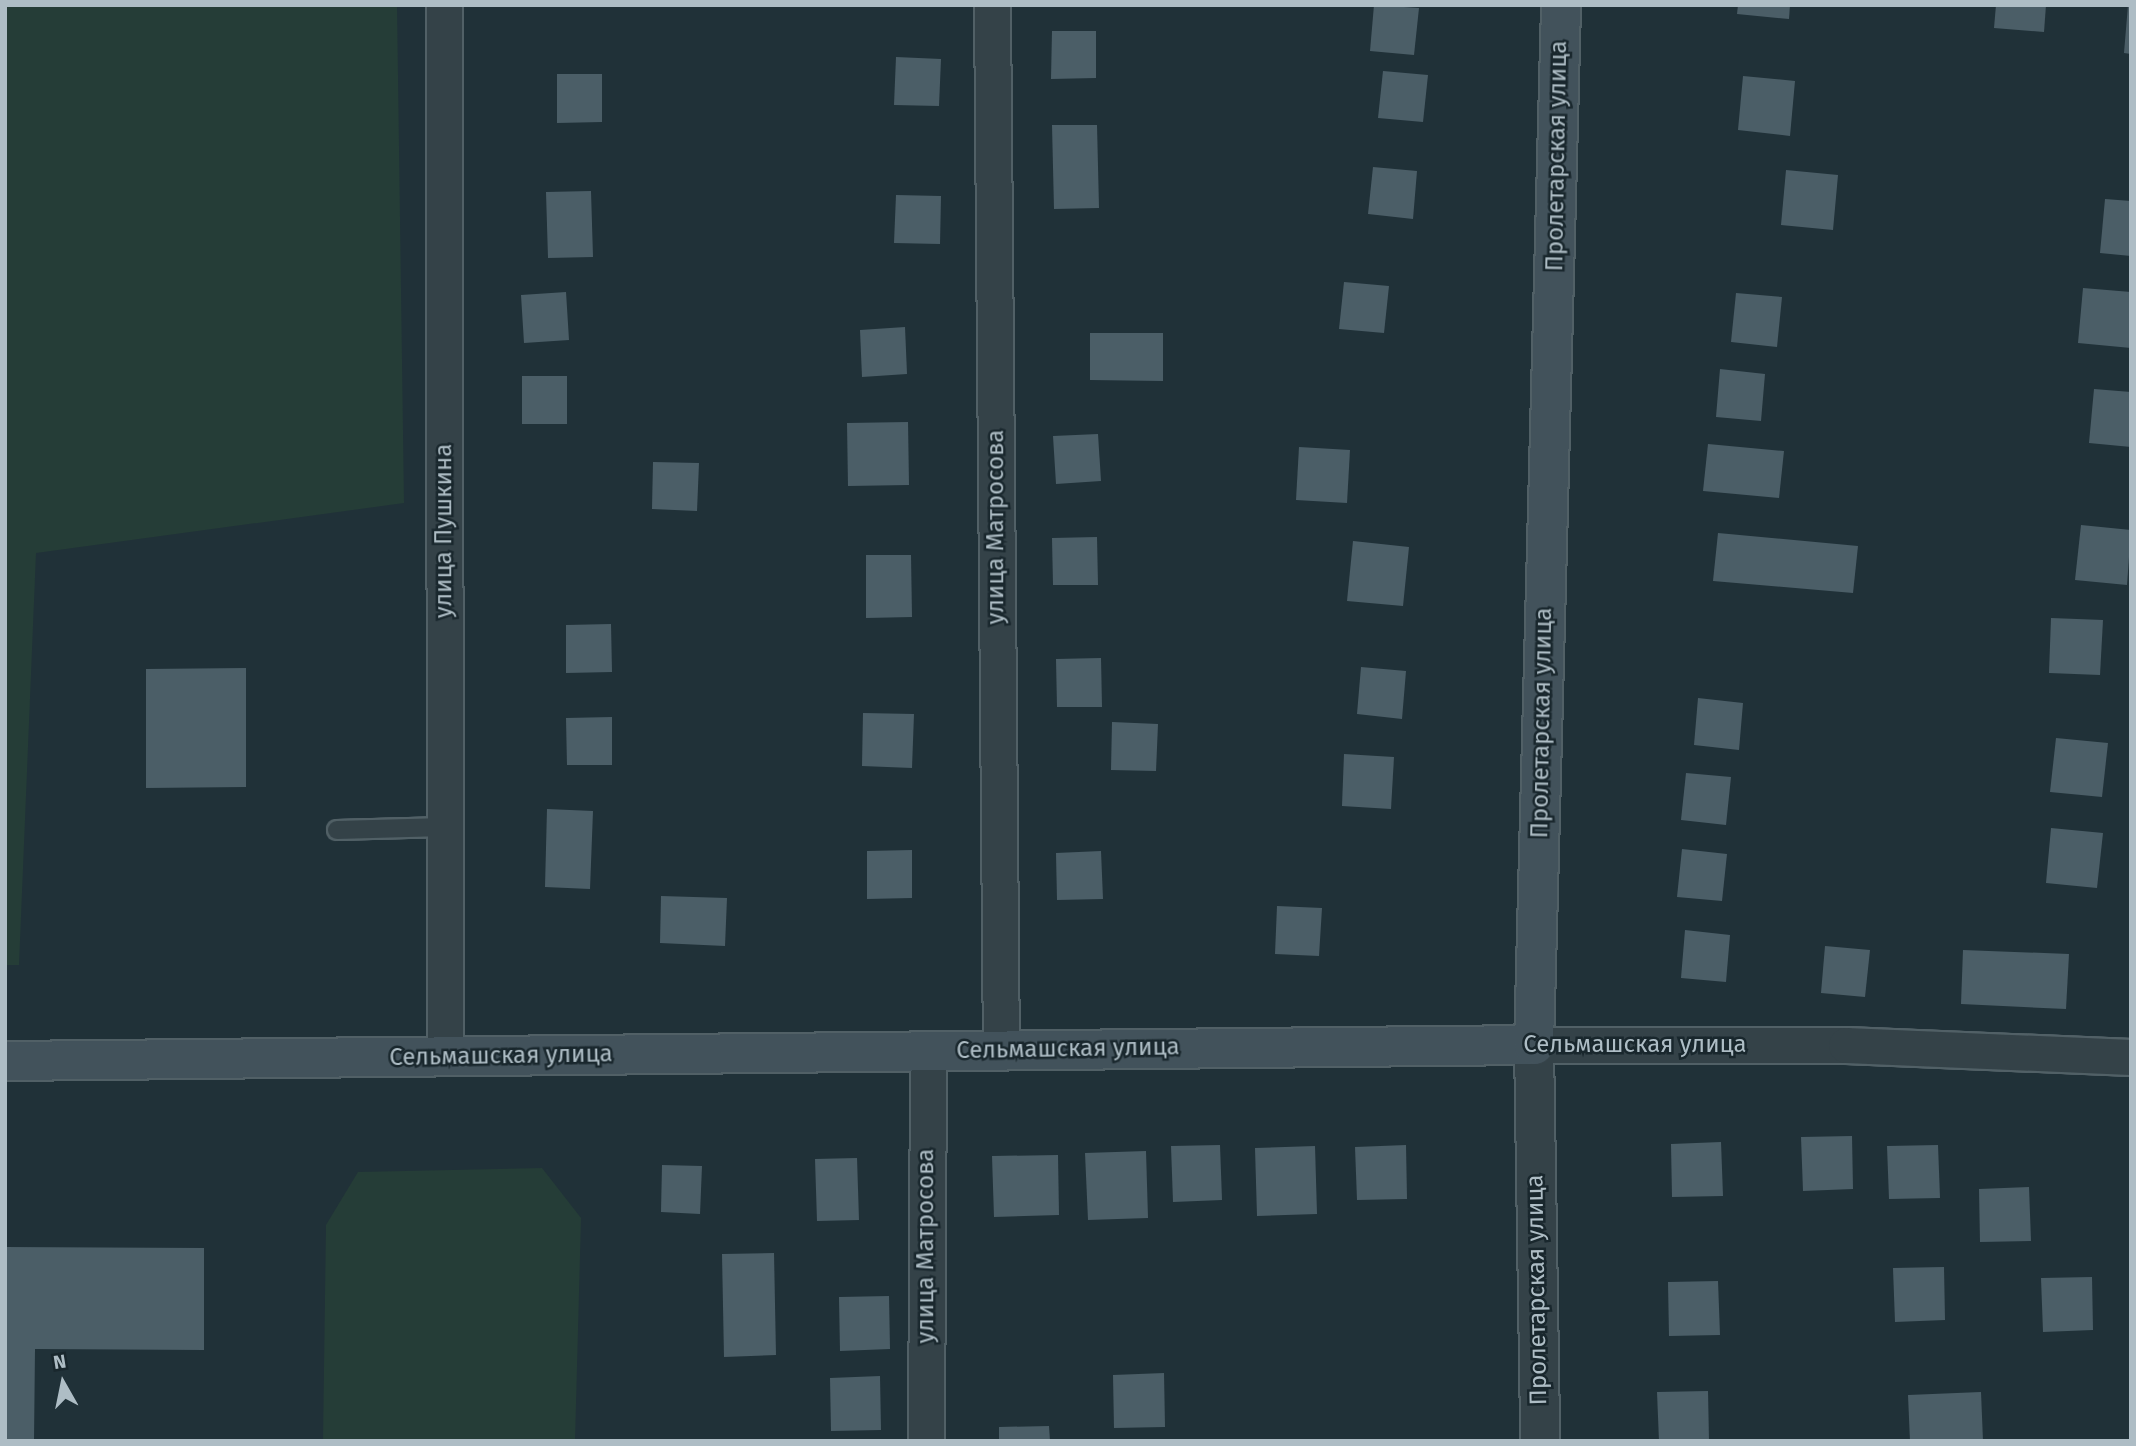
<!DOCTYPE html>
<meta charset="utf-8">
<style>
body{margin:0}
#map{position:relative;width:2136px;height:1446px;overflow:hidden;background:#203138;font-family:"Fira Sans",sans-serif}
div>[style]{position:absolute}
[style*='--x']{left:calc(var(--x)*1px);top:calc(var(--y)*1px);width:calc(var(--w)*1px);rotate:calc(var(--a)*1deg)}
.green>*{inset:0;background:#253d37}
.building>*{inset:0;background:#4b5e67}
.roads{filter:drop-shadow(2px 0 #516066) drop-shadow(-2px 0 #516066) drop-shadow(0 2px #516066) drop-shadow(0 -2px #516066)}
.service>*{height:18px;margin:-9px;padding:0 9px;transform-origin:9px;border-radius:9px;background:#344248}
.minor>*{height:35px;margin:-17.5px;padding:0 17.5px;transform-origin:17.5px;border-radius:17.5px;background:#344248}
.tertiary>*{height:38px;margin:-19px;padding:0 19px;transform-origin:19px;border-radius:19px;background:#344248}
.secondary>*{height:38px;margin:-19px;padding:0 19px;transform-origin:19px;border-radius:19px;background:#42525b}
span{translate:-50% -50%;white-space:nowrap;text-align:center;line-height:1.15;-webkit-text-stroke:5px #19272d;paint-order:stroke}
.street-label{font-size:24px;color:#aebdc5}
.frame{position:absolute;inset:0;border:7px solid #aebdc5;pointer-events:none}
.north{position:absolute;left:28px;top:1348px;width:70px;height:70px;-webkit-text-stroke:5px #19272d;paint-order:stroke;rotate:351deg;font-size:19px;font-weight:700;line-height:28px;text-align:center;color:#aebdc5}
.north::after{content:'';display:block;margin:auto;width:24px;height:32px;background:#aebdc5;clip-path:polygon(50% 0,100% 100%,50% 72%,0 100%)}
</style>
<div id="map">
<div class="green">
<i style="clip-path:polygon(5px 5px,397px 5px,404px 503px,36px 553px,19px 965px,5px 965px)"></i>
<i style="clip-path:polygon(542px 1168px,581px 1218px,575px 1441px,323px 1441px,326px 1225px,358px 1172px)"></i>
</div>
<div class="building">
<i style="clip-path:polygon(1374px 5px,1419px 8px,1414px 55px,1370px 51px)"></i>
<i style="clip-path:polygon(1738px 5px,1790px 5px,1789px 19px,1737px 14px)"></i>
<i style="clip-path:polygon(1996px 5px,2046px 5px,2044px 32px,1994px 28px)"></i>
<i style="clip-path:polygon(2128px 5px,2131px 5px,2131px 54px,2124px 53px)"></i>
<i style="clip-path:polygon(1052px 31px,1096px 31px,1096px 78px,1051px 79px)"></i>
<i style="clip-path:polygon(896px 57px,941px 59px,939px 106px,894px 105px)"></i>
<i style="clip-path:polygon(1383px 71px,1428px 75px,1423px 122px,1378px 118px)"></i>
<i style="clip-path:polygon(557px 74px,602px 74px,602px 122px,557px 123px)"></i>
<i style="clip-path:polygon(1743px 76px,1795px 81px,1790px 136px,1738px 130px)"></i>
<i style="clip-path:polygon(1052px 125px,1097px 125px,1099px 208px,1054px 209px)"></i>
<i style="clip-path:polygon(1373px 167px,1417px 171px,1413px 219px,1368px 214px)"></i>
<i style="clip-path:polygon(1786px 170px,1838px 175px,1833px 230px,1781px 225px)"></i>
<i style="clip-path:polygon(591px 191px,593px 257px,548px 258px,546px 192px)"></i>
<i style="clip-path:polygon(896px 195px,941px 196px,940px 244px,894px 243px)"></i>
<i style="clip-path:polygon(2105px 199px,2131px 201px,2131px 256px,2100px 253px)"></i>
<i style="clip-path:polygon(1344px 282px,1389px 286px,1384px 333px,1339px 329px)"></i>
<i style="clip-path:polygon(2083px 288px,2131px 292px,2131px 348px,2078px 343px)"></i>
<i style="clip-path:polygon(566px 292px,569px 340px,524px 343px,521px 295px)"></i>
<i style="clip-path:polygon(1736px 293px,1782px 297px,1777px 347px,1731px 342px)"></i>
<i style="clip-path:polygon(905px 327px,907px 374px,862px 377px,860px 330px)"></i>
<i style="clip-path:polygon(1090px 333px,1163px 333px,1163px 381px,1090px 380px)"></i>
<i style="clip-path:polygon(1720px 369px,1765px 374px,1761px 421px,1716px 417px)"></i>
<i style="clip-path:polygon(522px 376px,567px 376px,567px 424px,522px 424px)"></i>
<i style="clip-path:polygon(2094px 389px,2131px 392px,2131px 447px,2089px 443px)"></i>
<i style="clip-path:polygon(908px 422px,909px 485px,848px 486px,847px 423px)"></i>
<i style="clip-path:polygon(1098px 434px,1101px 481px,1056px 484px,1053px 436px)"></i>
<i style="clip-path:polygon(1708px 444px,1784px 451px,1779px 498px,1703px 491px)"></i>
<i style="clip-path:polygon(1299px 447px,1350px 450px,1347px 503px,1296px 500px)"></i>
<i style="clip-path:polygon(653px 462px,699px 463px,697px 511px,652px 509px)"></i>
<i style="clip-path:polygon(2081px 525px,2131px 530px,2127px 585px,2075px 580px)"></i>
<i style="clip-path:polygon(1718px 533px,1858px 546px,1853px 593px,1713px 581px)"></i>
<i style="clip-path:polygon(1097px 537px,1098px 585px,1053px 585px,1052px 538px)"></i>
<i style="clip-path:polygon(1353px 541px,1409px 547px,1403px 606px,1347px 601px)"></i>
<i style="clip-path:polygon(866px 555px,911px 555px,912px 617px,866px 618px)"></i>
<i style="clip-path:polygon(2051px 618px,2103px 620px,2100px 675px,2049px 673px)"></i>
<i style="clip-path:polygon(611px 624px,612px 672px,566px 673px,566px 625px)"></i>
<i style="clip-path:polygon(1101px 658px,1102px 707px,1057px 707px,1056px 659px)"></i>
<i style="clip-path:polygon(1361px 667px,1406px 671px,1402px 719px,1357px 714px)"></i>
<i style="clip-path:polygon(246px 668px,246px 787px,146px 788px,146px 669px)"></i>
<i style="clip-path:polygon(1698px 698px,1743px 703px,1739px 750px,1694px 745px)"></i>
<i style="clip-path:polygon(863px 713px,914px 714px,912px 768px,862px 766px)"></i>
<i style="clip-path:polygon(612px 717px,612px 765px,567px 765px,566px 718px)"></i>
<i style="clip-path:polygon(1112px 722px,1158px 724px,1156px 771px,1111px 770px)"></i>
<i style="clip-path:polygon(2056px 738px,2108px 743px,2102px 797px,2050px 792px)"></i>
<i style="clip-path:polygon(1344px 754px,1394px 757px,1391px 809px,1342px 806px)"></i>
<i style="clip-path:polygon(1686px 773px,1731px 777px,1726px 825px,1681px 820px)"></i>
<i style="clip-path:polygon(547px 809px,593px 811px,590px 889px,545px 887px)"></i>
<i style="clip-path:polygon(2051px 828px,2103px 833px,2097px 888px,2046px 883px)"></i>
<i style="clip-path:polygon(1682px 849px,1727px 854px,1722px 901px,1677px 897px)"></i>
<i style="clip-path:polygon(912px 850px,912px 898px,867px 899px,867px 851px)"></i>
<i style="clip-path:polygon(1101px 851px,1103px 899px,1057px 900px,1056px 853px)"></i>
<i style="clip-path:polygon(661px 896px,727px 898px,725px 946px,660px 943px)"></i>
<i style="clip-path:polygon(1277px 906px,1322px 908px,1319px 956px,1275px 954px)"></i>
<i style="clip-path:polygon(1685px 930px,1730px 935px,1726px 982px,1681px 978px)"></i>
<i style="clip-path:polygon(1825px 946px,1870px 950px,1865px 997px,1821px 993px)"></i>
<i style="clip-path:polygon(1963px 950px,2069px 954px,2066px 1009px,1961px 1004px)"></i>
<i style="clip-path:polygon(1852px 1136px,1853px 1189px,1803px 1191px,1801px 1137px)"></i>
<i style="clip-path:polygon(1721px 1142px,1723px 1196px,1672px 1197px,1671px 1144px)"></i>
<i style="clip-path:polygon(1220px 1145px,1222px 1200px,1173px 1202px,1171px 1146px)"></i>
<i style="clip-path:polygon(1406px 1145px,1407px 1199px,1357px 1200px,1355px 1147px)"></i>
<i style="clip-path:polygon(1938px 1145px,1940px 1198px,1889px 1199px,1887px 1146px)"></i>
<i style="clip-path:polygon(1315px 1146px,1317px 1214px,1257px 1216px,1255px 1148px)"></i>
<i style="clip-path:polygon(1146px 1151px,1148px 1218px,1088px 1220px,1085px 1153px)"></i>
<i style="clip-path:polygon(1058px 1155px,1059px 1215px,994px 1217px,992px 1156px)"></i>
<i style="clip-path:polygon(857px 1158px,859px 1220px,817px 1221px,815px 1159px)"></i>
<i style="clip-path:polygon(662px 1165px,702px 1166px,700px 1214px,661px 1212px)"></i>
<i style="clip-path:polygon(2029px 1187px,2031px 1241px,1980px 1242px,1979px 1189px)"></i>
<i style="clip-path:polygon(5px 1247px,204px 1248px,204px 1350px,35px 1349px,34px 1441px,5px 1441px)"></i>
<i style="clip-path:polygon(774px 1253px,776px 1355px,724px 1357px,722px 1254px)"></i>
<i style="clip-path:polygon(1944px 1267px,1945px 1320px,1895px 1322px,1893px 1268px)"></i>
<i style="clip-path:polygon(2092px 1277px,2093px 1330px,2043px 1332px,2041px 1278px)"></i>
<i style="clip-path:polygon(1718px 1281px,1720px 1335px,1669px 1336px,1668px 1282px)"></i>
<i style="clip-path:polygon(889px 1296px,890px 1349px,840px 1351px,839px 1297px)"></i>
<i style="clip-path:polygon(1164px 1373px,1165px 1427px,1114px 1428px,1113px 1375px)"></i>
<i style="clip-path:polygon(880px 1376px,881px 1430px,831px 1431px,830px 1378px)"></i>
<i style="clip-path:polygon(1708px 1391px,1709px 1441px,1659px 1441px,1657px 1392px)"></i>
<i style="clip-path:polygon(1981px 1392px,1983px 1441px,1910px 1441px,1908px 1395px)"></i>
<i style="clip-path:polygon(1049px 1426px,1050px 1441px,999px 1441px,999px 1427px)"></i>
</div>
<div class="roads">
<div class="service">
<i style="--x:337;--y:830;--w:107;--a:-1.6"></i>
</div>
<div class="minor">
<i style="--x:444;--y:5;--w:1052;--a:89.95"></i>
<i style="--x:992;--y:5;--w:1044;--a:89.51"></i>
<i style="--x:1534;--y:1045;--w:312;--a:0"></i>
<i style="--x:1846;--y:1045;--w:285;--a:2.4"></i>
<i style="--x:926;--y:1441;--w:390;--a:-89.7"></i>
</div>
<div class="tertiary">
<i style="--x:1534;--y:1045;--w:396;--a:89.1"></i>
</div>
<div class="secondary">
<i style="--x:5;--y:1061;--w:1529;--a:-0.6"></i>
<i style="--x:1534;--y:1045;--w:1040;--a:-88.51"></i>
</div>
</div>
<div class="street-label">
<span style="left:1557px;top:156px;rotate:-89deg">Пролетарская улица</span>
<span style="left:996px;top:527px;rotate:-90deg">улица Матросова</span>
<span style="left:444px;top:531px;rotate:-90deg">улица Пушкина</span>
<span style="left:1542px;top:723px;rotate:-89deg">Пролетарская улица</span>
<span style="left:1635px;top:1045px">Сельмашская улица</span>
<span style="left:1068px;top:1049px;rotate:-1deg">Сельмашская улица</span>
<span style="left:501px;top:1056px;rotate:-1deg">Сельмашская улица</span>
<span style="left:926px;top:1246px;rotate:-90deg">улица Матросова</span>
<span style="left:1537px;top:1290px;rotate:-91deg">Пролетарская улица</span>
</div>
<div class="frame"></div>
<div class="north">N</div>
</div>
